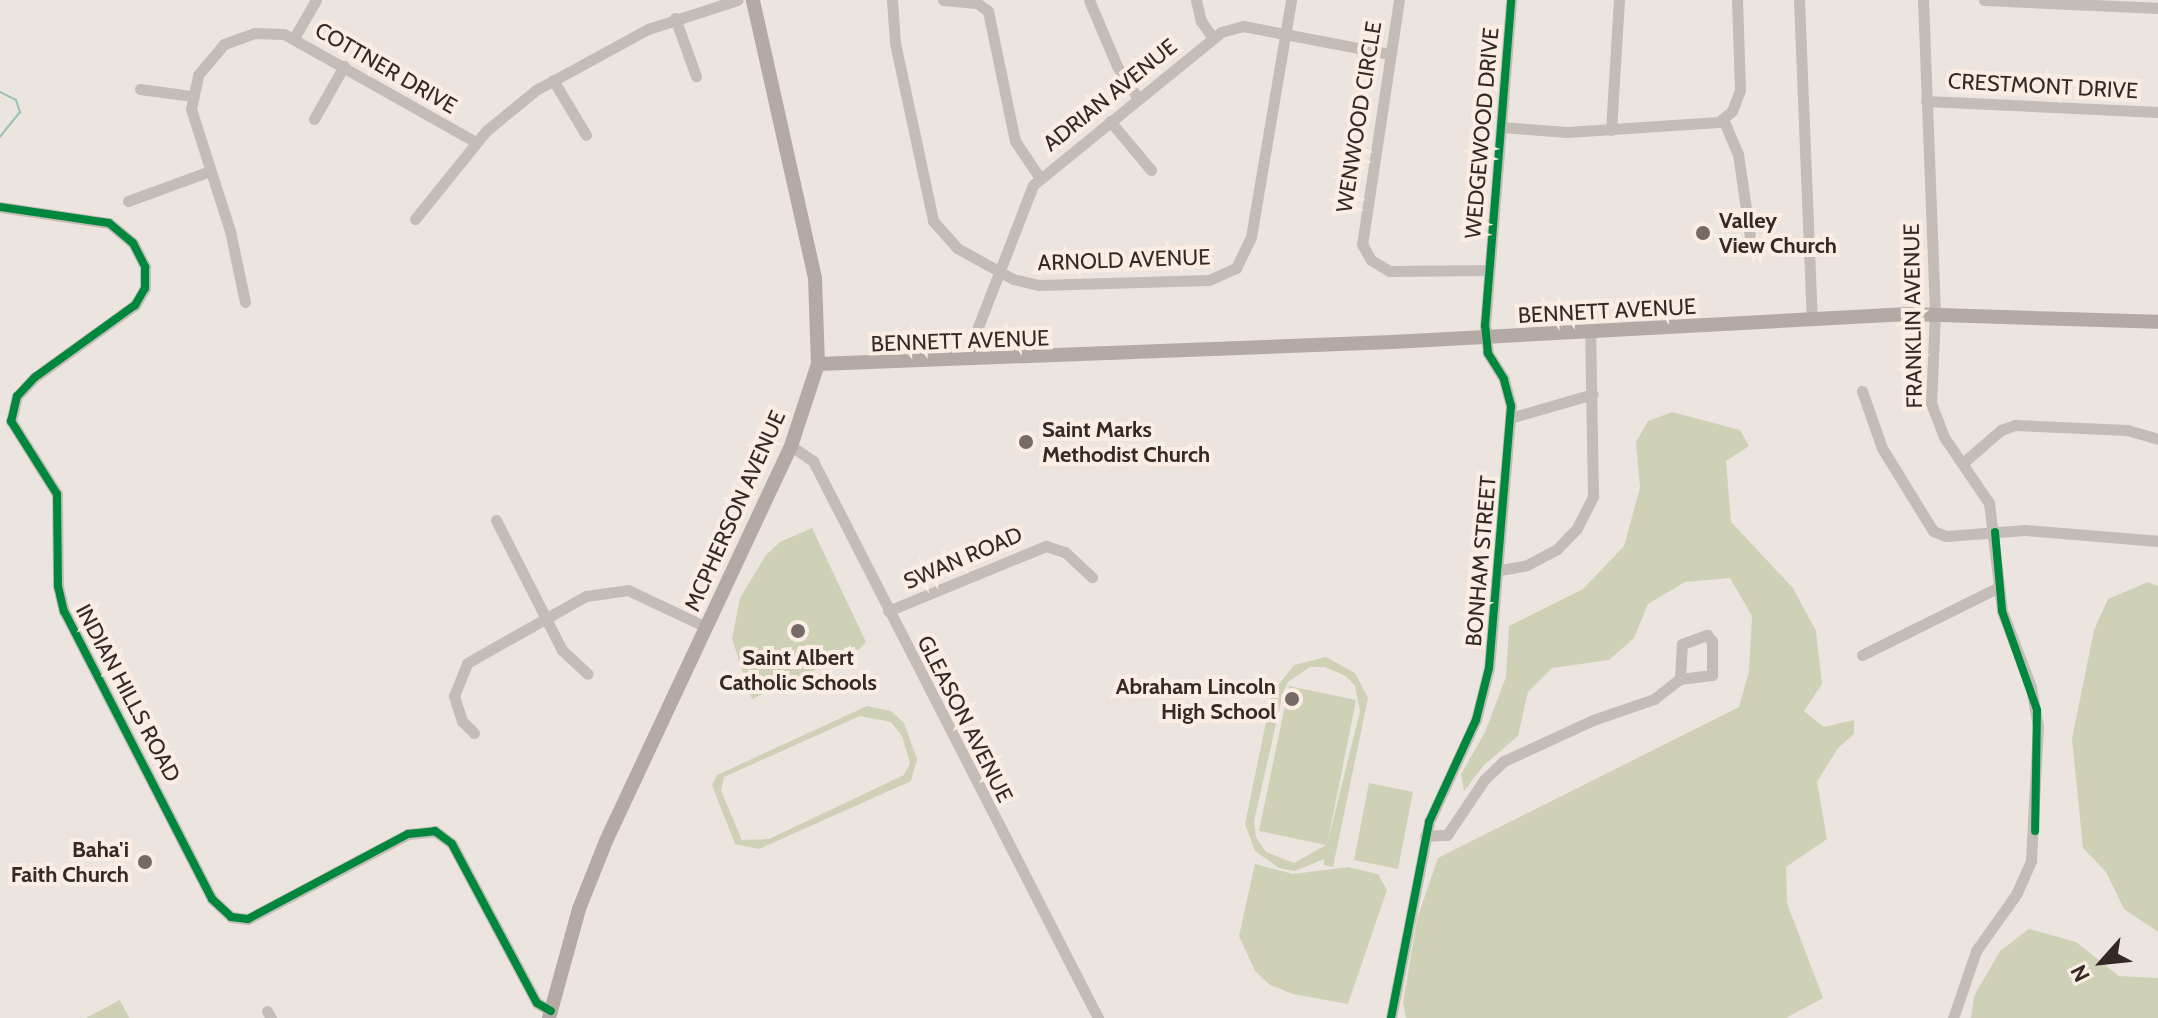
<!DOCTYPE html>
<style>
body{margin:0}
#map{position:relative;width:2158px;height:1018px;overflow:hidden;background:#ece4de;font-family:Cabin,sans-serif}
div>[style]{position:absolute}
[style*='--x']{left:calc(var(--x)*1px);top:calc(var(--y)*1px);width:calc(var(--w)*1px);rotate:calc(var(--a)*1deg)}
.green>*{inset:0;background:#cfd1b7}
.stream>*{height:2px;margin:-1px;padding:0 1px;transform-origin:1px;border-radius:1px;background:#99c0bb}
.minor>*{height:11px;margin:-5.5px;padding:0 5.5px;transform-origin:5.5px;border-radius:5.5px;background:#c4bcb7}
.major>*{height:14px;margin:-7px;padding:0 7px;transform-origin:7px;border-radius:7px;background:#b3aaa6}
.cycleway>*{height:8px;margin:-4px;padding:0 4px;transform-origin:4px;border-radius:4px;background:#00873e}
.dots>*{width:22px;height:22px;translate:-50% -50%;box-sizing:border-box;border:4px solid #faede4;border-radius:50%}
span{translate:-50% -50%;white-space:nowrap;text-align:center;line-height:1.15;-webkit-text-stroke:8px #faede4;paint-order:stroke}
.street-label{font-size:22px;color:#352926}
.poi-label{font-size:22px;color:#352926;font-weight:700}
.left{translate:0 -50%;text-align:left}
.right{translate:-100% -50%;text-align:right}
.north{position:absolute;left:2062px;top:922px;width:80px;height:80px;-webkit-text-stroke:6px #faede4;paint-order:stroke;rotate:243deg;font-size:22px;font-weight:700;line-height:32px;text-align:center;color:#352926}
.north::after{content:'';display:block;margin:auto;width:28px;height:36px;background:#352926;clip-path:polygon(50% 0,100% 100%,50% 72%,0 100%)}
</style>
<div id="map">
<div class="green">
<i style="clip-path:polygon(1672px 412px,1740px 430px,1749px 446px,1726px 461px,1731px 522px,1793px 588px,1816px 631px,1822px 684px,1804px 711px,1824px 727px,1854px 720px,1854px 734px,1838px 748px,1817px 782px,1827px 839px,1786px 867px,1787px 903px,1823px 998px,1786px 1018px,1406px 1018px,1403px 1003px,1417px 919px,1438px 858px,1739px 707px,1749px 671px,1752px 616px,1730px 578px,1685px 582px,1648px 604px,1634px 638px,1609px 660px,1552px 668px,1528px 692px,1518px 736px,1484px 765px,1464px 791px,1461px 774px,1485px 732px,1506px 677px,1509px 626px,1583px 589px,1624px 546px,1640px 488px,1636px 442px,1648px 421px)"></i>
<i style="clip-path:polygon(812px 528px,866px 642px,860px 649px,752px 699px,732px 639px,740px 598px,766px 555px,780px 542px)"></i>
<i style="clip-path:polygon(2148px 582px,2158px 586px,2158px 932px,2124px 909px,2106px 872px,2083px 848px,2072px 739px,2094px 630px,2108px 599px)"></i>
<i style="clip-path:polygon(evenodd,1326px 657px,1355px 673px,1368px 698px,1333px 867px,1324px 865px,1324px 859px,1295px 871px,1279px 868px,1255px 851px,1245px 824px,1272px 693px,1294px 665px,1326px 657px,1310px 667px,1325px 667px,1346px 676px,1355px 686px,1360px 711px,1327px 845px,1356px 700px,1289px 686px,1259px 831px,1326px 845px,1294px 863px,1266px 852px,1256px 837px,1254px 821px,1283px 693px,1288px 682px,1310px 667px)"></i>
<i style="clip-path:polygon(evenodd,867px 706px,891px 711px,904px 723px,917px 759px,911px 781px,759px 849px,735px 844px,712px 785px,717px 775px,867px 706px,860px 716px,891px 722px,902px 736px,910px 763px,904px 775px,769px 839px,742px 840px,721px 791px,724px 777px,860px 716px)"></i>
<i style="clip-path:polygon(1369px 783px,1413px 792px,1398px 869px,1354px 860px)"></i>
<i style="clip-path:polygon(1255px 864px,1293px 874px,1348px 867px,1378px 874px,1387px 890px,1348px 1004px,1293px 994px,1270px 985px,1255px 971px,1239px 936px)"></i>
<i style="clip-path:polygon(2029px 929px,2076px 942px,2119px 976px,2158px 978px,2158px 1018px,1971px 1018px,1974px 996px,2000px 951px)"></i>
<i style="clip-path:polygon(120px 1000px,129px 1018px,86px 1018px)"></i>
</div>
<div class="stream">
<i style="--x:0;--y:92;--w:18;--a:27"></i>
<i style="--x:16;--y:100;--w:13;--a:72"></i>
<i style="--x:20;--y:112;--w:32;--a:129"></i>
</div>
<div class="minor">
<i style="--x:892;--y:0;--w:43;--a:86"></i>
<i style="--x:895;--y:43;--w:182;--a:77.9"></i>
<i style="--x:933;--y:221;--w:36;--a:48"></i>
<i style="--x:957;--y:248;--w:64;--a:29"></i>
<i style="--x:1013;--y:279;--w:27;--a:13"></i>
<i style="--x:1039;--y:285;--w:170;--a:-1.7"></i>
<i style="--x:1209;--y:280;--w:30;--a:-24"></i>
<i style="--x:1236;--y:268;--w:34;--a:-64"></i>
<i style="--x:1251;--y:237;--w:240;--a:-80.4"></i>
<i style="--x:943;--y:0;--w:34;--a:5"></i>
<i style="--x:977;--y:3;--w:14;--a:36"></i>
<i style="--x:988;--y:11;--w:133;--a:78.3"></i>
<i style="--x:1015;--y:141;--w:45;--a:56"></i>
<i style="--x:1089;--y:0;--w:72;--a:67"></i>
<i style="--x:1117;--y:66;--w:38;--a:57"></i>
<i style="--x:1196;--y:0;--w:22;--a:77"></i>
<i style="--x:1201;--y:21;--w:21;--a:55"></i>
<i style="--x:1399;--y:0;--w:247;--a:98.6"></i>
<i style="--x:1362;--y:244;--w:18;--a:61"></i>
<i style="--x:1371;--y:260;--w:21;--a:31"></i>
<i style="--x:1389;--y:271;--w:100;--a:-0.6"></i>
<i style="--x:1799;--y:0;--w:319;--a:87.7"></i>
<i style="--x:1923;--y:0;--w:313;--a:87.8"></i>
<i style="--x:1935;--y:313;--w:90;--a:92.5"></i>
<i style="--x:1931;--y:403;--w:36;--a:69"></i>
<i style="--x:1944;--y:437;--w:80;--a:55.7"></i>
<i style="--x:1989;--y:503;--w:109;--a:83.1"></i>
<i style="--x:2002;--y:611;--w:81;--a:69.1"></i>
<i style="--x:2031;--y:687;--w:40;--a:80"></i>
<i style="--x:2038;--y:726;--w:135;--a:93"></i>
<i style="--x:2031;--y:861;--w:35;--a:114"></i>
<i style="--x:2017;--y:893;--w:71;--a:125.3"></i>
<i style="--x:1976;--y:951;--w:71;--a:108.9"></i>
<i style="--x:1984;--y:0;--w:174;--a:2.6"></i>
<i style="--x:675;--y:18;--w:62;--a:70.1"></i>
<i style="--x:294;--y:38;--w:44;--a:-59.9"></i>
<i style="--x:553;--y:80;--w:64;--a:59"></i>
<i style="--x:140;--y:89;--w:51;--a:7.8"></i>
<i style="--x:1926;--y:101;--w:232;--a:2.7"></i>
<i style="--x:314;--y:119;--w:61;--a:-60.5"></i>
<i style="--x:1723;--y:119;--w:38;--a:67"></i>
<i style="--x:1738;--y:154;--w:97;--a:81.7"></i>
<i style="--x:1110;--y:121;--w:64;--a:50.1"></i>
<i style="--x:1501;--y:127;--w:66;--a:4.3"></i>
<i style="--x:1567;--y:132;--w:152;--a:-3.8"></i>
<i style="--x:1719;--y:122;--w:17;--a:-40"></i>
<i style="--x:1732;--y:111;--w:22;--a:-69"></i>
<i style="--x:1740;--y:90;--w:90;--a:-91.9"></i>
<i style="--x:1611;--y:130;--w:130;--a:-86.5"></i>
<i style="--x:128;--y:201;--w:87;--a:-20.1"></i>
<i style="--x:0;--y:207;--w:110;--a:8.4"></i>
<i style="--x:109;--y:223;--w:31;--a:40"></i>
<i style="--x:133;--y:243;--w:27;--a:63"></i>
<i style="--x:145;--y:267;--w:21;--a:90"></i>
<i style="--x:145;--y:288;--w:20;--a:120"></i>
<i style="--x:135;--y:305;--w:123;--a:144.2"></i>
<i style="--x:35;--y:377;--w:26;--a:133"></i>
<i style="--x:17;--y:396;--w:26;--a:103"></i>
<i style="--x:11;--y:421;--w:86;--a:57.8"></i>
<i style="--x:57;--y:494;--w:92;--a:89.4"></i>
<i style="--x:58;--y:586;--w:26;--a:77"></i>
<i style="--x:64;--y:611;--w:324;--a:62.8"></i>
<i style="--x:212;--y:899;--w:26;--a:43"></i>
<i style="--x:231;--y:917;--w:17;--a:7"></i>
<i style="--x:248;--y:919;--w:181;--a:-28"></i>
<i style="--x:408;--y:834;--w:27;--a:-6"></i>
<i style="--x:435;--y:831;--w:21;--a:37"></i>
<i style="--x:452;--y:844;--w:180;--a:61.9"></i>
<i style="--x:537;--y:1003;--w:16;--a:30"></i>
<i style="--x:415;--y:219;--w:113;--a:-51.1"></i>
<i style="--x:486;--y:131;--w:65;--a:-39.4"></i>
<i style="--x:536;--y:90;--w:128;--a:-28.6"></i>
<i style="--x:648;--y:29;--w:94;--a:-18"></i>
<i style="--x:245;--y:302;--w:73;--a:-101.9"></i>
<i style="--x:230;--y:231;--w:128;--a:-107.7"></i>
<i style="--x:191;--y:109;--w:35;--a:-78"></i>
<i style="--x:198;--y:75;--w:40;--a:-50"></i>
<i style="--x:224;--y:44;--w:32;--a:-20"></i>
<i style="--x:254;--y:33;--w:30;--a:2"></i>
<i style="--x:284;--y:34;--w:220;--a:29.4"></i>
<i style="--x:977;--y:357;--w:30;--a:-88"></i>
<i style="--x:978;--y:327;--w:152;--a:-68.8"></i>
<i style="--x:1033;--y:185;--w:242;--a:-39.1"></i>
<i style="--x:1221;--y:32;--w:23;--a:-15"></i>
<i style="--x:1243;--y:26;--w:150;--a:10.8"></i>
<i style="--x:1862;--y:391;--w:60;--a:70.7"></i>
<i style="--x:1882;--y:448;--w:97;--a:58.4"></i>
<i style="--x:1933;--y:531;--w:14;--a:21"></i>
<i style="--x:1946;--y:536;--w:79;--a:-4.3"></i>
<i style="--x:2025;--y:530;--w:133;--a:4.7"></i>
<i style="--x:1510;--y:418;--w:86;--a:-16.1"></i>
<i style="--x:791;--y:446;--w:27;--a:34"></i>
<i style="--x:813;--y:461;--w:626;--a:62.9"></i>
<i style="--x:1964;--y:462;--w:49;--a:-40.9"></i>
<i style="--x:2001;--y:430;--w:15;--a:-20"></i>
<i style="--x:2015;--y:425;--w:112;--a:2.6"></i>
<i style="--x:2127;--y:430;--w:32;--a:16"></i>
<i style="--x:496;--y:520;--w:146;--a:63.1"></i>
<i style="--x:562;--y:650;--w:35;--a:43"></i>
<i style="--x:1500;--y:570;--w:27;--a:-10"></i>
<i style="--x:1527;--y:565;--w:34;--a:-28"></i>
<i style="--x:1557;--y:549;--w:29;--a:-46"></i>
<i style="--x:1577;--y:528;--w:36;--a:-63"></i>
<i style="--x:1593;--y:496;--w:167;--a:-91"></i>
<i style="--x:888;--y:611;--w:171;--a:-22.4"></i>
<i style="--x:1046;--y:546;--w:20;--a:18"></i>
<i style="--x:1065;--y:552;--w:37;--a:43"></i>
<i style="--x:1707;--y:635;--w:8;--a:50"></i>
<i style="--x:1712;--y:641;--w:34;--a:90"></i>
<i style="--x:1712;--y:675;--w:32;--a:173"></i>
<i style="--x:1680;--y:679;--w:35;--a:-87"></i>
<i style="--x:1682;--y:644;--w:27;--a:-20"></i>
<i style="--x:1862;--y:655;--w:153;--a:-26.4"></i>
<i style="--x:474;--y:733;--w:17;--a:-135"></i>
<i style="--x:462;--y:721;--w:26;--a:-108"></i>
<i style="--x:454;--y:696;--w:35;--a:-68"></i>
<i style="--x:467;--y:663;--w:137;--a:-29.4"></i>
<i style="--x:586;--y:596;--w:42;--a:-8.1"></i>
<i style="--x:628;--y:590;--w:86;--a:25.4"></i>
<i style="--x:1425;--y:836;--w:22;--a:-3"></i>
<i style="--x:1447;--y:835;--w:66;--a:-56.1"></i>
<i style="--x:1484;--y:780;--w:28;--a:-44"></i>
<i style="--x:1504;--y:761;--w:98;--a:-24.7"></i>
<i style="--x:1593;--y:720;--w:65;--a:-19"></i>
<i style="--x:1654;--y:699;--w:33;--a:-38"></i>
<i style="--x:267;--y:1011;--w:8;--a:60"></i>
<i style="--x:1391;--y:1018;--w:200;--a:-79"></i>
<i style="--x:1429;--y:822;--w:112;--a:-65.3"></i>
<i style="--x:1476;--y:720;--w:54;--a:-76"></i>
<i style="--x:1489;--y:668;--w:263;--a:-85.2"></i>
<i style="--x:1511;--y:406;--w:28;--a:-105"></i>
<i style="--x:1504;--y:379;--w:31;--a:-122"></i>
<i style="--x:1488;--y:353;--w:27;--a:-96"></i>
<i style="--x:1485;--y:326;--w:327;--a:-85.4"></i>
</div>
<div class="major">
<i style="--x:818;--y:364;--w:574;--a:-2.19"></i>
<i style="--x:1392;--y:342;--w:517;--a:-3.11"></i>
<i style="--x:1908;--y:314;--w:250;--a:1.8"></i>
<i style="--x:549;--y:1018;--w:113;--a:-74.6"></i>
<i style="--x:579;--y:909;--w:73;--a:-68.3"></i>
<i style="--x:606;--y:841;--w:436;--a:-64.9"></i>
<i style="--x:791;--y:446;--w:86;--a:-71.8"></i>
<i style="--x:818;--y:364;--w:86;--a:-92"></i>
<i style="--x:815;--y:278;--w:285;--a:-102.6"></i>
</div>
<div class="cycleway">
<i style="--x:0;--y:207;--w:110;--a:8.4"></i>
<i style="--x:109;--y:223;--w:31;--a:40"></i>
<i style="--x:133;--y:243;--w:27;--a:63"></i>
<i style="--x:145;--y:267;--w:21;--a:90"></i>
<i style="--x:145;--y:288;--w:20;--a:120"></i>
<i style="--x:135;--y:305;--w:123;--a:144.2"></i>
<i style="--x:35;--y:377;--w:26;--a:133"></i>
<i style="--x:17;--y:396;--w:26;--a:103"></i>
<i style="--x:11;--y:421;--w:86;--a:57.8"></i>
<i style="--x:57;--y:494;--w:92;--a:89.4"></i>
<i style="--x:58;--y:586;--w:26;--a:77"></i>
<i style="--x:64;--y:611;--w:324;--a:62.8"></i>
<i style="--x:212;--y:899;--w:26;--a:43"></i>
<i style="--x:231;--y:917;--w:17;--a:7"></i>
<i style="--x:248;--y:919;--w:181;--a:-28"></i>
<i style="--x:408;--y:834;--w:27;--a:-6"></i>
<i style="--x:435;--y:831;--w:21;--a:37"></i>
<i style="--x:452;--y:844;--w:180;--a:61.9"></i>
<i style="--x:537;--y:1003;--w:16;--a:30"></i>
<i style="--x:1995;--y:532;--w:79;--a:84.9"></i>
<i style="--x:2002;--y:611;--w:105;--a:70.5"></i>
<i style="--x:2037;--y:710;--w:121;--a:90.9"></i>
<i style="--x:1391;--y:1018;--w:200;--a:-79"></i>
<i style="--x:1429;--y:822;--w:112;--a:-65.3"></i>
<i style="--x:1476;--y:720;--w:54;--a:-76"></i>
<i style="--x:1489;--y:668;--w:263;--a:-85.2"></i>
<i style="--x:1511;--y:406;--w:28;--a:-105"></i>
<i style="--x:1504;--y:379;--w:31;--a:-122"></i>
<i style="--x:1488;--y:353;--w:27;--a:-96"></i>
<i style="--x:1485;--y:326;--w:327;--a:-85.4"></i>
</div>
<div class="dots">
<i style="left:1703px;top:233px;background:#756a66"></i>
<i style="left:1026px;top:442px;background:#756a66"></i>
<i style="left:798px;top:631px;background:#756a66"></i>
<i style="left:1292px;top:699px;background:#756a66"></i>
<i style="left:145px;top:862px;background:#756a66"></i>
</div>
<div class="street-label">
<span style="left:386px;top:68px;rotate:30deg">COTTNER DRIVE</span>
<span style="left:2043px;top:86px;rotate:3deg">CRESTMONT DRIVE</span>
<span style="left:1110px;top:95px;rotate:-39deg">ADRIAN AVENUE</span>
<span style="left:1359px;top:117px;rotate:-81deg">WENWOOD CIRCLE</span>
<span style="left:1482px;top:133px;rotate:-85deg">WEDGEWOOD DRIVE</span>
<span style="left:1124px;top:260px;rotate:-2deg">ARNOLD AVENUE</span>
<span style="left:1607px;top:311px;rotate:-3deg">BENNETT AVENUE</span>
<span style="left:1913px;top:316px;rotate:-91deg">FRANKLIN AVENUE</span>
<span style="left:960px;top:341px;rotate:-2deg">BENNETT AVENUE</span>
<span style="left:735px;top:511px;rotate:-66deg">MCPHERSON AVENUE</span>
<span style="left:963px;top:558px;rotate:-23deg">SWAN ROAD</span>
<span style="left:1481px;top:561px;rotate:-85deg">BONHAM STREET</span>
<span style="left:128px;top:693px;rotate:62deg">INDIAN HILLS ROAD</span>
<span style="left:965px;top:719px;rotate:63deg">GLEASON AVENUE</span>
</div>
<div class="poi-label">
<span class="left" style="left:1719px;top:233px">Valley<br>View Church</span>
<span class="left" style="left:1042px;top:442px">Saint Marks<br>Methodist Church</span>
<span style="left:798px;top:670px">Saint Albert<br>Catholic Schools</span>
<span class="right" style="left:1276px;top:699px">Abraham Lincoln<br>High School</span>
<span class="right" style="left:129px;top:862px">Baha'i<br>Faith Church</span>
</div>
<div class="north">N</div>
</div>
